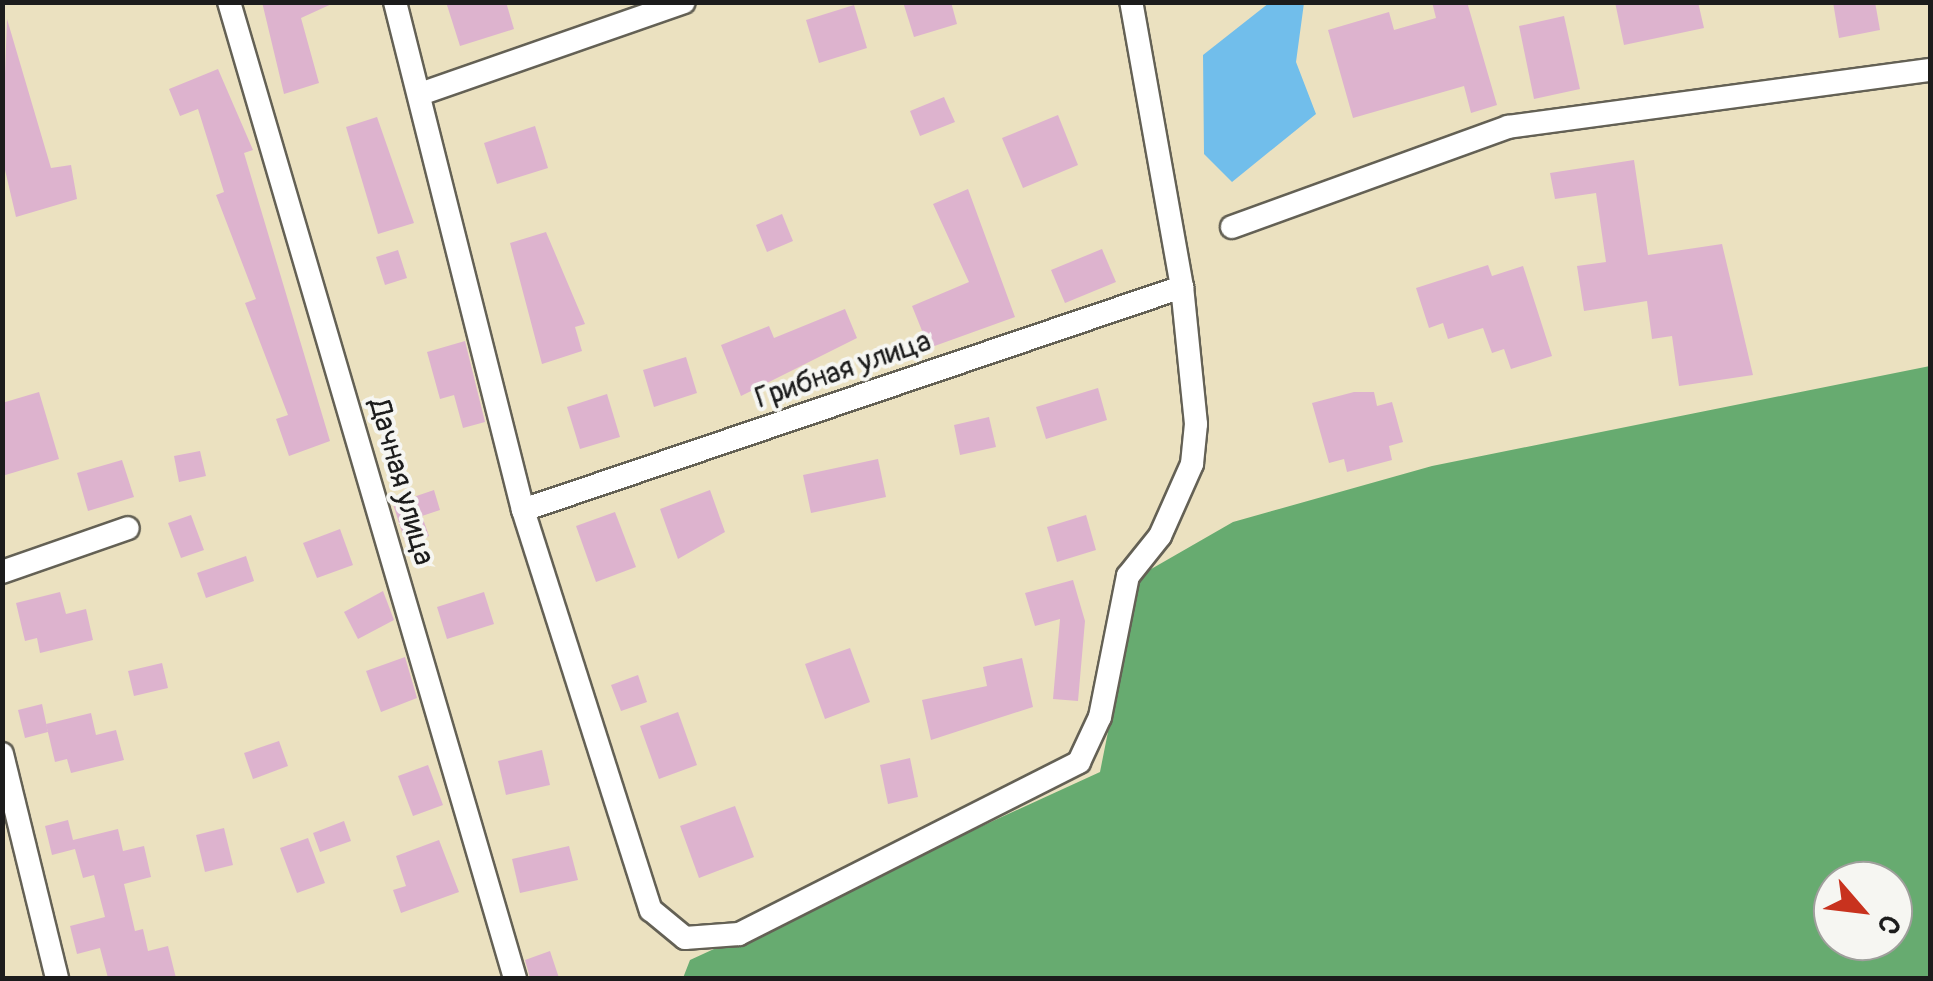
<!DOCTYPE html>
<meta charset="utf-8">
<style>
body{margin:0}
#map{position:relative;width:1933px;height:981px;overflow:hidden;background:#ebe1c0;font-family:Pangolin,sans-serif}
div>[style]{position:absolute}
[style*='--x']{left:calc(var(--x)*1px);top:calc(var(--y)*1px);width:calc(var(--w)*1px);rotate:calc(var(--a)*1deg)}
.forest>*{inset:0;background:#67ab70}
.water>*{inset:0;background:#71beeb}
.building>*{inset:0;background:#ddb3ce}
.roads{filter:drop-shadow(2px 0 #646155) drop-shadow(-2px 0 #646155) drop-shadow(0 2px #646155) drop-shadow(0 -2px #646155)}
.street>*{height:22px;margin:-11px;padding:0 11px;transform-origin:11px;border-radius:11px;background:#fff}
span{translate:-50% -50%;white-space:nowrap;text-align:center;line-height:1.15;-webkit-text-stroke:8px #f6f6f2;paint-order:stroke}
.street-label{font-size:30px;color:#1c1c1c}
.frame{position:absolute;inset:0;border:5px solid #1c1c1c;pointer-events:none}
.north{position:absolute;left:1813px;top:861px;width:100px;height:100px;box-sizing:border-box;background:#f6f6f2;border:2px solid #9f9f9c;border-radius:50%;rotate:118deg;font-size:28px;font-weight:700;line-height:40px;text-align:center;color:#1c1c1c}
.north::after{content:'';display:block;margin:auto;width:35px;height:45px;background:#c8321e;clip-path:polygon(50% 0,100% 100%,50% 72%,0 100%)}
</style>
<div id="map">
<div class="forest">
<i style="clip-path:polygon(evenodd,1930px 366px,1930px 978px,683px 978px,690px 960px,1100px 772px,1139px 576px,1233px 522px,1432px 466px,1930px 366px,1833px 881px,1893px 881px,1893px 941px,1833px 941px,1833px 881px)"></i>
</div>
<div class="water">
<i style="clip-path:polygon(1269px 3px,1304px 3px,1296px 62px,1316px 114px,1232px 182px,1204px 154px,1203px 55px)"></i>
</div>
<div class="building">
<i style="clip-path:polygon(262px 2px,336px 2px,301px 18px,319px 83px,284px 94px)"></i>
<i style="clip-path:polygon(446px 2px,506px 2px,514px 29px,460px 46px)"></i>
<i style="clip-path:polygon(903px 2px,951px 2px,957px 24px,914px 37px)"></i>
<i style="clip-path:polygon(1432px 2px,1467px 2px,1497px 105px,1471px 113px,1464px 86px,1353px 118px,1328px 30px,1389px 12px,1394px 30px,1436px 18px)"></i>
<i style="clip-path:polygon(1615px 2px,1698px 2px,1704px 28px,1624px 45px)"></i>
<i style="clip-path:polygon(1833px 2px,1875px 2px,1880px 30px,1839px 38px)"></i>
<i style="clip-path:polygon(854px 5px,867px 48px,819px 63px,806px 20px)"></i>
<i style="clip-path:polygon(1564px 16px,1580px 89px,1534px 99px,1519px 26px)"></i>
<i style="clip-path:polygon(7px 19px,51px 168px,71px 165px,77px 199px,16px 217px,2px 157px)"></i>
<i style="clip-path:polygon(218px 69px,253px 150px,244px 153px,330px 441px,289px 456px,276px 419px,288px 415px,245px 303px,256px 299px,216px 195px,224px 192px,198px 109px,180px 116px,169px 89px)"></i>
<i style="clip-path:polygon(944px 97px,955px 122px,920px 136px,910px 111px)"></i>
<i style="clip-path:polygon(1058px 115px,1078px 165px,1023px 188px,1002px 138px)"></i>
<i style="clip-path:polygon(377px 117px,414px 223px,378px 234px,346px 127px)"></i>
<i style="clip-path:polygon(535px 126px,548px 168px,497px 184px,484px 143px)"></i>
<i style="clip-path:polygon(1634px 160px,1648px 255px,1722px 244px,1753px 375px,1679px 386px,1672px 336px,1652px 339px,1647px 301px,1584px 311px,1577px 266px,1606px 262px,1596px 193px,1555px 199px,1550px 173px)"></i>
<i style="clip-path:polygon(968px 189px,1015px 317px,929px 348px,912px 306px,969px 282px,933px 204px)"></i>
<i style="clip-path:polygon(782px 214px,793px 241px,767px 252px,756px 225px)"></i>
<i style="clip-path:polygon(546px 232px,585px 324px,575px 327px,582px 351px,542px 364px,510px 243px)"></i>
<i style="clip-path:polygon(1102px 249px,1116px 282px,1065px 303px,1051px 270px)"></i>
<i style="clip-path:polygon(398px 250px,407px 278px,385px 285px,376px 257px)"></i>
<i style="clip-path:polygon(1488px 265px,1492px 276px,1523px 266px,1552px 356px,1511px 369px,1504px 349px,1492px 353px,1483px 328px,1448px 339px,1443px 323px,1429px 328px,1416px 288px)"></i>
<i style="clip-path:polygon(845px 309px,857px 338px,741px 396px,721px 345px,769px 326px,774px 338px)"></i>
<i style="clip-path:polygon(465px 341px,485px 422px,463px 428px,454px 395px,440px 399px,427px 352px)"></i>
<i style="clip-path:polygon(686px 357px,697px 393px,654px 407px,643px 370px)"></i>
<i style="clip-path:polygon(1098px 388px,1107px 420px,1046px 439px,1036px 407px)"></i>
<i style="clip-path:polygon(39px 392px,59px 459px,2px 476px,2px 403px)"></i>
<i style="clip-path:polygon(1354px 392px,1374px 392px,1377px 406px,1392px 402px,1403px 442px,1389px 446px,1392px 460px,1347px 472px,1344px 459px,1329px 463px,1312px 403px)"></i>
<i style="clip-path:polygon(607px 394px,620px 437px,580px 449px,567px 407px)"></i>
<i style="clip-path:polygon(989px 417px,996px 447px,960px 455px,954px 425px)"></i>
<i style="clip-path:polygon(200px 451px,206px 476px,179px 482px,174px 456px)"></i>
<i style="clip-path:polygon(878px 459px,886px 497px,811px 513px,803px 475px)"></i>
<i style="clip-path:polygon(122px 460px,134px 497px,88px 511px,77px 473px)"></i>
<i style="clip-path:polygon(434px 490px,440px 510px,422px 516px,429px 536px,406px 545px,393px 504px)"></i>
<i style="clip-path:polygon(710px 490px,725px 532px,678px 559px,660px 509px)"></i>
<i style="clip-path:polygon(615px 512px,636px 567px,596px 582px,576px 526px)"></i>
<i style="clip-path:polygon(191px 515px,204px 550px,181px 558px,168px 523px)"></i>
<i style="clip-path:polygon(1086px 515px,1096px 550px,1057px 562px,1047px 527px)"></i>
<i style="clip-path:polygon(340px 529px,353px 565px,317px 578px,303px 543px)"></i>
<i style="clip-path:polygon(246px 556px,254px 581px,206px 598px,197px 573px)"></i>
<i style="clip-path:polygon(1073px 580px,1085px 621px,1078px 701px,1053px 699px,1060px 619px,1035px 626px,1025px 593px)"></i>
<i style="clip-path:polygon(383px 591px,394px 620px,358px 639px,344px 612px)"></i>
<i style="clip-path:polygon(60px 592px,66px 614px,86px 609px,93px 640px,40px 653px,37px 638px,25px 641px,16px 603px)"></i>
<i style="clip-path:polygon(484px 592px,494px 624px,447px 639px,437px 607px)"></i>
<i style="clip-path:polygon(850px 648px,870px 702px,825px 719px,805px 664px)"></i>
<i style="clip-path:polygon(405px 657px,417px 698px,381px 712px,366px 671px)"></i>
<i style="clip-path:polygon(1022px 658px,1033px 707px,931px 740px,922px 700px,987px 686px,983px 667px)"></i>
<i style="clip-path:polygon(162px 663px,168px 688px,134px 696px,128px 671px)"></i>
<i style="clip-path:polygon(638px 675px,647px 702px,621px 711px,611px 685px)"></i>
<i style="clip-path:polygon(42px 704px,48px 732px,25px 738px,18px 710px)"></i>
<i style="clip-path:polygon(678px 712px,697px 765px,659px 779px,640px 726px)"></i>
<i style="clip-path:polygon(91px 713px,96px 735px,116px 730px,124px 760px,71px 773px,67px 759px,55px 762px,46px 724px)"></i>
<i style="clip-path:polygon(279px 741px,288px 766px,253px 779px,244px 753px)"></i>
<i style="clip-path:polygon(542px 750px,550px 785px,506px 795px,498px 761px)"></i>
<i style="clip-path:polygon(910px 758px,918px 797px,888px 804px,880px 765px)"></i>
<i style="clip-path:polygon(428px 765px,443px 805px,413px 816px,398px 776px)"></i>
<i style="clip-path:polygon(735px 806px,754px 857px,699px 878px,680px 826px)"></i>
<i style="clip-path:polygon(68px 820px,73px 840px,118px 829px,123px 851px,144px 846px,151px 877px,124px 884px,135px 931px,143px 929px,148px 951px,168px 946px,176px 978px,108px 978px,100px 948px,77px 954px,70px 926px,105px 917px,94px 875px,83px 878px,75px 849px,52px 855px,45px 826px)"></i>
<i style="clip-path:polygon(344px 821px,351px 841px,320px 852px,313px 833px)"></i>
<i style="clip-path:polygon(224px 828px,233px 865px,205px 872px,196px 835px)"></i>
<i style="clip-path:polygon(308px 838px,325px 883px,297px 893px,280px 848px)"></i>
<i style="clip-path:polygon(439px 840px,459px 892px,401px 913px,393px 890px,406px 886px,396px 856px)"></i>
<i style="clip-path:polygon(569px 846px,578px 880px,520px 893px,512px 859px)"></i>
<i style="clip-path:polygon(550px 951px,559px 978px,530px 978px,525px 960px)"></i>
</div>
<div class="roads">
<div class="street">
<i style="--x:229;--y:2;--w:1017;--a:73.67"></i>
<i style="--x:395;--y:2;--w:524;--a:75.86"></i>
<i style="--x:523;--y:510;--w:420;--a:72.3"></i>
<i style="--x:651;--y:910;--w:44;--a:39.5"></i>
<i style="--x:685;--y:938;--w:54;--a:-4.2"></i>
<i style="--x:739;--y:934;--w:381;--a:-26.8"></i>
<i style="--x:1079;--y:762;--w:50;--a:-65"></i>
<i style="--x:1100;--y:717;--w:144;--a:-78.8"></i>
<i style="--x:1128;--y:576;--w:51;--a:-51.3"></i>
<i style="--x:1160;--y:536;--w:79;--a:-66"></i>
<i style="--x:1192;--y:464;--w:40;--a:-84.3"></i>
<i style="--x:1196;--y:424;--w:138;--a:-95.8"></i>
<i style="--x:1182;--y:287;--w:290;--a:-100.1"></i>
<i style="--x:423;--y:93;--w:276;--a:-19.2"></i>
<i style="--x:1232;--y:227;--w:294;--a:-19.9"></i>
<i style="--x:1508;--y:127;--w:426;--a:-7.7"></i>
<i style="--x:523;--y:510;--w:696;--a:-18.7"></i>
<i style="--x:2;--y:572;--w:133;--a:-19.2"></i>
<i style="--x:2;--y:754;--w:231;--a:76.2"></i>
</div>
</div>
<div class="street-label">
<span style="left:843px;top:370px;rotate:-19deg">Грибная улица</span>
<span style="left:401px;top:482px;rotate:74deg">Дачная улица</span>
</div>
<div class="frame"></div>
<div class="north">С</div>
</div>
